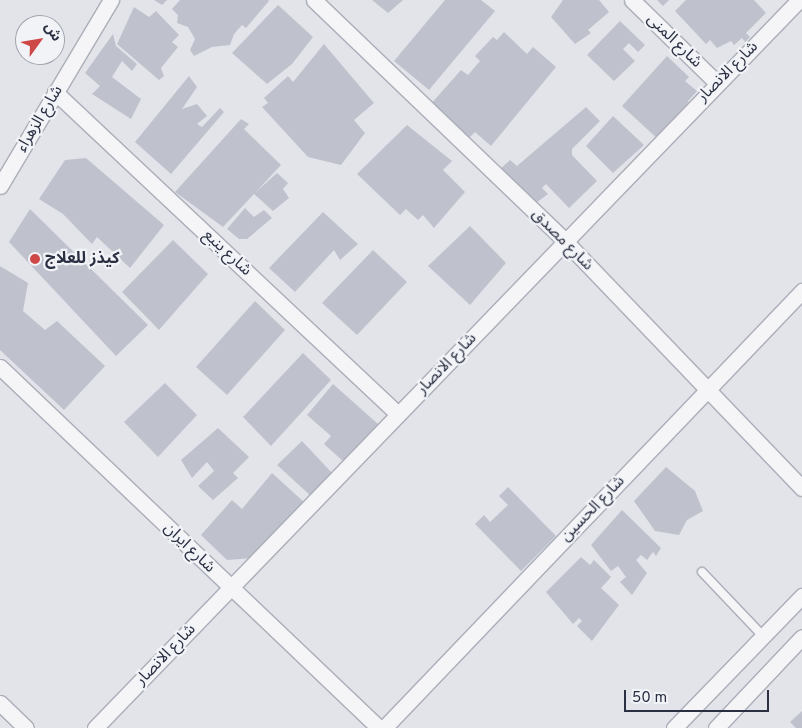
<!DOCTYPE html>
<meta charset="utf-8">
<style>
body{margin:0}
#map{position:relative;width:802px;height:728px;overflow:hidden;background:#e2e4ea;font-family:Overpass,"Noto Sans Arabic",sans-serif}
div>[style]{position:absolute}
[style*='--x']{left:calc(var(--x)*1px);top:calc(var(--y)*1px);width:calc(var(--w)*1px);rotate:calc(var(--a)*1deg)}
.building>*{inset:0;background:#bfc2cd}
.roads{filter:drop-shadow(1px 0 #abaeb8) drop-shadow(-1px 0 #abaeb8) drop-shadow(0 1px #abaeb8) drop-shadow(0 -1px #abaeb8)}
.service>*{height:8px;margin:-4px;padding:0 4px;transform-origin:4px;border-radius:4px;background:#f5f5f8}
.minor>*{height:15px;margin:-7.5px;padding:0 7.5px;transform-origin:7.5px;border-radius:7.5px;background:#f5f5f8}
.dots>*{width:14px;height:14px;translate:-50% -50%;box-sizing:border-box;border:2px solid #f1f3f7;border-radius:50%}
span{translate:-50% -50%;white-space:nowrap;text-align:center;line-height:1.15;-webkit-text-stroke:4.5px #f1f3f7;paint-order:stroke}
.street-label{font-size:16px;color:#2a2f42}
.poi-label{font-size:16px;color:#2a2f42;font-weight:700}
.left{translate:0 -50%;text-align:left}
.north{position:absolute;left:15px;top:15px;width:50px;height:50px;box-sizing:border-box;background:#f1f3f7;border:1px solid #a1a5af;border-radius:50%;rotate:58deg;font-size:14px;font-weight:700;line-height:20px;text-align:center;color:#2a2f42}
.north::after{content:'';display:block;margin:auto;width:18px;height:22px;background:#ce4848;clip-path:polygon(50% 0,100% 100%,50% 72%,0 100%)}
.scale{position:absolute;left:624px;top:690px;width:145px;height:22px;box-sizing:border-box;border:2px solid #2a2f42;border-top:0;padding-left:6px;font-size:15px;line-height:18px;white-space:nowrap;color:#2a2f42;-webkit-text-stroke:4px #f1f3f7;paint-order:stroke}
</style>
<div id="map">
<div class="building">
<i style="clip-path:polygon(154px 0,167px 0,162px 5px)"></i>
<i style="clip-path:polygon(180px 0,268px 0,269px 1px,246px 28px,242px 25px,234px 34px,230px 45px,212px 47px,194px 56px,190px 50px,195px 39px,188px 27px,177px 23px,178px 15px,172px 9px)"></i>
<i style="clip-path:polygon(372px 0,403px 0,388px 13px)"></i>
<i style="clip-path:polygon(445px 0,481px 0,495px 11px,429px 90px,394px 61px)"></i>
<i style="clip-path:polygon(563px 0,599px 0,609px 12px,588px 30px,591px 33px,575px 44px,551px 17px)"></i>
<i style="clip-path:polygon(657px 0,669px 0,663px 6px)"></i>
<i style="clip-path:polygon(686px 0,754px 0,766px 13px,746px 33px,750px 37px,745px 42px,742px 38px,734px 45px,731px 41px,717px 48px,710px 40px,706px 44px,675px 11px)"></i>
<i style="clip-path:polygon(278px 5px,313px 37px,292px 64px,267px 84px,232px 53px)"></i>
<i style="clip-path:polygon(134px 7px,149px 17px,156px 11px,179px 35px,172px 42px,178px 47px,161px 68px,164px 76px,159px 80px,117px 44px)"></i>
<i style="clip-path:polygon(620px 21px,645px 45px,638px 52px,629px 43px,623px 49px,635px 61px,614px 81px,587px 55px)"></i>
<i style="clip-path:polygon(504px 32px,527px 54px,533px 47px,556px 67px,491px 146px,475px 132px,468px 139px,430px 105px,461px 70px,468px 75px,480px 61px,475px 56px,493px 37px,497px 40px)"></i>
<i style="clip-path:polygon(113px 34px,116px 46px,137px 64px,132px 71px,122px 61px,112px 77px,141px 99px,131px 119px,92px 94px,100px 86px,85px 73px)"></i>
<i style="clip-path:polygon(324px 44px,374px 103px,354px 120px,365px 133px,341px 165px,308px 157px,262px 107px,268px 103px,264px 98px,288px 76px,293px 82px)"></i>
<i style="clip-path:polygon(667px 56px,689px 77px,685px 81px,697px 91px,688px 101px,690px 106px,660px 141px,622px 106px)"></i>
<i style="clip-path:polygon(189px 76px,197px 87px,182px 109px,197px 104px,207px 116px,197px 124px,202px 127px,220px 108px,224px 112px,171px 174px,135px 142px)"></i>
<i style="clip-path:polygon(586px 107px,600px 121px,572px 149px,572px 155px,597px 181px,569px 208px,546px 184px,542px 188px,548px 194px,532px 206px,498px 171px,510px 160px,517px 166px)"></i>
<i style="clip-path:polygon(613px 116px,644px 145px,613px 173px,586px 146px)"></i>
<i style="clip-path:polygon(241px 119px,249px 124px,244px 129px,281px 165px,256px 192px,277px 173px,288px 183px,283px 189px,289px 198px,273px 211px,254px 194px,223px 227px,175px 192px)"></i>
<i style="clip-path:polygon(407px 125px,452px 161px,443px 170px,465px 192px,434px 228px,423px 215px,418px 220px,406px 209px,400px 215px,357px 174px)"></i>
<i style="clip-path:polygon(86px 158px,164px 225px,130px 268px,97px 237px,92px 244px,63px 214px,39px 199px,65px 160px)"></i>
<i style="clip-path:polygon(245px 208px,254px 217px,264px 210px,272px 218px,247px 239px,239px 239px,227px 229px)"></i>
<i style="clip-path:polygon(30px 209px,148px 325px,116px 356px,9px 242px)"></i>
<i style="clip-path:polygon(323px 212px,358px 244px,340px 260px,334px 250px,295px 292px,269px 268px)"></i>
<i style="clip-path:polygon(470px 226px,506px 263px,470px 305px,428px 266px)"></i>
<i style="clip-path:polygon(173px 240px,208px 274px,159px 330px,122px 292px)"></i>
<i style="clip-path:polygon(373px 250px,407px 282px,357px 335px,322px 303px)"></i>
<i style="clip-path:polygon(0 266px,28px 283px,23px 311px,45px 330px,57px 321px,105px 366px,64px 410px,0 350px)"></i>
<i style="clip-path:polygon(255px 301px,285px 330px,227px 395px,196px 367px)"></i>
<i style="clip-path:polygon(303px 353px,331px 380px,271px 446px,243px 417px)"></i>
<i style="clip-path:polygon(165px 383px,197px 415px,158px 457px,124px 422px)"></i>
<i style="clip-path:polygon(333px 384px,378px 424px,344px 462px,324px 444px,331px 436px,307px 415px)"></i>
<i style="clip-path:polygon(218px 428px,249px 457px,233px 473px,238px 478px,213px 500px,198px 486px,214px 471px,207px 462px,192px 478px,181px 460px)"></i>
<i style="clip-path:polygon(302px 441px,332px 473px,311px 496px,277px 465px)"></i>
<i style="clip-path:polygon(666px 467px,695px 491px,703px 511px,687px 520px,679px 535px,655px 531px,634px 501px)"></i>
<i style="clip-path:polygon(272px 473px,305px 503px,253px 558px,227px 560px,201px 535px,232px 500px,242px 509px)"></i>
<i style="clip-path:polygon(508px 487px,556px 536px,521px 571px,475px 524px,484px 515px,490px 522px,508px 505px,499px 496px)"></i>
<i style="clip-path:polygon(622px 510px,661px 548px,656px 556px,653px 552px,647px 560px,641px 555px,636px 560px,647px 573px,632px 595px,620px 582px,626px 577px,618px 566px,611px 571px,591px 545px)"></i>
<i style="clip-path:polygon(581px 557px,590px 565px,594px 560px,611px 577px,601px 588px,619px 605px,592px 641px,577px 626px,582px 621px,579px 618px,573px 624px,546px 592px)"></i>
<i style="clip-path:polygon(802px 711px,802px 728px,796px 728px,790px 722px)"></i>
</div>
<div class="roads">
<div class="service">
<i style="--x:702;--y:572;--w:88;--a:46.4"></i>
</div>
<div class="minor">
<i style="--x:314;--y:0;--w:349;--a:43.8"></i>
<i style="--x:566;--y:242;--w:341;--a:46.2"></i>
<i style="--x:632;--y:0;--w:119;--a:44.3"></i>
<i style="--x:55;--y:92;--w:470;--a:43.2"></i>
<i style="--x:0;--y:186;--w:217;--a:-59.2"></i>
<i style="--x:0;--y:367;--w:523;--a:43.61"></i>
<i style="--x:0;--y:703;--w:36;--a:44"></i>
<i style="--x:95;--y:728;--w:1013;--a:-45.96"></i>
<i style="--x:384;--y:728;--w:605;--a:-46.27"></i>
<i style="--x:674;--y:728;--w:184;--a:-45.9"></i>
<i style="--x:716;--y:728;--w:125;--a:-46.6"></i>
</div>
</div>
<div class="dots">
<i style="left:35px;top:259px;background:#ce4848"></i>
</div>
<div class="street-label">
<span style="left:674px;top:41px;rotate:44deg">شارع المنى</span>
<span style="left:728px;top:72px;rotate:-45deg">شارع الانصار</span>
<span style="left:40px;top:119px;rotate:-59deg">شارع الزهراء</span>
<span style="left:562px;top:240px;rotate:45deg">شارع مصدق</span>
<span style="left:227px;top:253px;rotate:43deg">شارع ينبع</span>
<span style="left:447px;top:364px;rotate:-46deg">شارع الانصار</span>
<span style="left:593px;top:509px;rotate:-46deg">شارع الحسين</span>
<span style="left:189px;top:548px;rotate:44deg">شارع ايران</span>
<span style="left:166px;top:655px;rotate:-46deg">شارع الانصار</span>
</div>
<div class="poi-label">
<span class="left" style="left:45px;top:259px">كيذز للعلاج</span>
</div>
<div class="north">ش</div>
<div class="scale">50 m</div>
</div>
